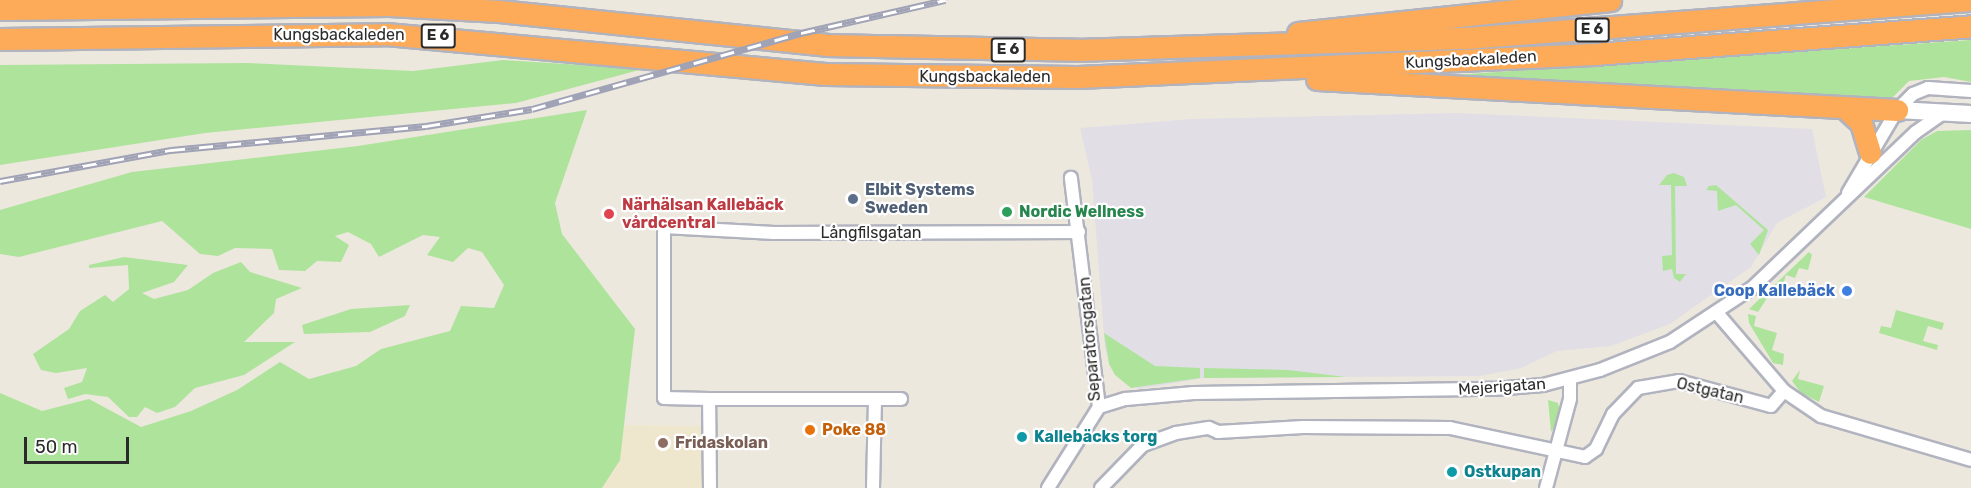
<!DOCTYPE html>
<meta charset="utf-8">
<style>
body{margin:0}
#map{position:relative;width:1971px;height:488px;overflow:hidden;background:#ede8de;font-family:Rubik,sans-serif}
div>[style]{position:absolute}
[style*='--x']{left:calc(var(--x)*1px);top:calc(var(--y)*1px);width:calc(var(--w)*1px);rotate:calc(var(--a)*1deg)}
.industrial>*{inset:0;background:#e1dee6}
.education>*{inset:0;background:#eee6cd}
.green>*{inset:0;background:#aee39b}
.roads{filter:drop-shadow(2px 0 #b1b3bf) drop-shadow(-2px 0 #b1b3bf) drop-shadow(0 2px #b1b3bf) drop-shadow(0 -2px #b1b3bf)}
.street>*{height:12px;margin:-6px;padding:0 6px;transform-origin:6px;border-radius:6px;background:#fff}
.secondary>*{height:16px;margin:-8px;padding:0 8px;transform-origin:8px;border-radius:8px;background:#fff}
.highway>*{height:21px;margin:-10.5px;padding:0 10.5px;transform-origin:10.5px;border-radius:10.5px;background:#fdab58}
.rail>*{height:7px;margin-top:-3.5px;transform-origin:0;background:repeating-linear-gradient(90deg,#fff 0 14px,#a0a2b6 0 28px);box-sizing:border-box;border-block:2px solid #a0a2b6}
.dots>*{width:16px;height:16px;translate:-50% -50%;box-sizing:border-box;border:3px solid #fff;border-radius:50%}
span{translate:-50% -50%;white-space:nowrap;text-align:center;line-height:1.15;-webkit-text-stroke:4.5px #fff;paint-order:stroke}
.shield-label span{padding:2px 4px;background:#fff;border:2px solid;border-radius:4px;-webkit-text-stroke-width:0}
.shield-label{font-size:15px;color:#2b2b2b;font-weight:700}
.street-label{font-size:16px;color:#2b2b2b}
.service-label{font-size:16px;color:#4e5e75;font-weight:700}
.left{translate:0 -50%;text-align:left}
.health-label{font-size:16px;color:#be3a42;font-weight:700}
.leisure-label{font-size:16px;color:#27864d;font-weight:700}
.shop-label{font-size:16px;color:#366cbe;font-weight:700}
.right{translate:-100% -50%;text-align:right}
.food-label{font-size:16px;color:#c56008;font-weight:700}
.culture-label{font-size:16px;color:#0d838f;font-weight:700}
.education-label{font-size:16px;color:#785e54;font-weight:700}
.scale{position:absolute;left:24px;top:437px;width:105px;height:27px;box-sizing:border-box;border:3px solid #2b2b2b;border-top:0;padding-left:8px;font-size:18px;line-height:21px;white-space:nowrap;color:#2b2b2b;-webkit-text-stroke:4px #fff;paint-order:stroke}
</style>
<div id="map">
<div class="industrial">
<i style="clip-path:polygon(1457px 113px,1812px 129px,1826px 197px,1777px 223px,1751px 267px,1670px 324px,1611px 346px,1557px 351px,1521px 368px,1480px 376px,1204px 378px,1139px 389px,1115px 375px,1105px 349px,1092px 180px,1080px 128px,1191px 119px)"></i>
</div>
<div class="education">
<i style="clip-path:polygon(624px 425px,703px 426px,703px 488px,602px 488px,620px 460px)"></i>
</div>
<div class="green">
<i style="clip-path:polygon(1971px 40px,1971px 82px,1944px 77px,1909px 81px,1891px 99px,1437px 76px)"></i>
<i style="clip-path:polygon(503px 60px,643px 69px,516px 103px,205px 133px,0 165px,0 65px,247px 63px,413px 71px)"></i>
<i style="clip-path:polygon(587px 110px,555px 203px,562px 234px,635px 329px,620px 460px,602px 488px,0 488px,0 393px,42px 411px,89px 399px,141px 427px,191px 411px,237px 390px,280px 362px,309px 379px,356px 366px,381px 349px,450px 331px,461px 306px,494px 308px,504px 285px,482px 252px,468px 248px,453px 262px,427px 255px,440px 237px,423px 235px,379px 257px,371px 244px,348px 232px,335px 236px,349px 245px,341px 262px,317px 261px,305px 271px,279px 270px,272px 249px,235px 248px,218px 256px,200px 254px,162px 221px,19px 257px,0 254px,0 210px,132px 172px,358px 146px)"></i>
<i style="clip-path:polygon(1971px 130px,1971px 229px,1864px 197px,1921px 140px,1937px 131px)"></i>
<i style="clip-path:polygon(1674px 173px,1684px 177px,1687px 186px,1675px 186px,1676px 274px,1686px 274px,1680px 282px,1674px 278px,1672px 269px,1663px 271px,1662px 256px,1672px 255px,1671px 185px,1659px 185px,1667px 175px)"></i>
<i style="clip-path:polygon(1716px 185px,1768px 230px,1759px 255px,1750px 244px,1764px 230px,1736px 205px,1718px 211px,1717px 191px,1706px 190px,1709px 186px)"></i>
<i style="clip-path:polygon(1809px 252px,1812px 255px,1808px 270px,1799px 268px,1795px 278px,1786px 275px,1779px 297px,1769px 295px,1758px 312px,1749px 309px)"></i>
<i style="clip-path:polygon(124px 257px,188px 265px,174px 282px,142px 293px,154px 299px,188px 290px,213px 273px,241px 262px,250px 272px,302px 288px,276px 299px,274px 313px,244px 342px,295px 342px,244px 375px,195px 388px,175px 407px,157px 413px,145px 407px,137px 417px,129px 417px,108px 397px,85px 394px,68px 399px,64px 388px,82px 382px,87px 368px,56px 373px,41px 370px,33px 354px,69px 329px,80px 311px,105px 295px,113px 302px,129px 289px,128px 265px,89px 268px,89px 265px)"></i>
<i style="clip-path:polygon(410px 305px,405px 316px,370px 332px,304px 334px,302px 325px,351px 309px)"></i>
<i style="clip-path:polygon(1896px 310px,1944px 323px,1942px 330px,1928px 326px,1923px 341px,1938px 345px,1937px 350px,1879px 333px,1881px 326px,1891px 328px)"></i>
<i style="clip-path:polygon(1748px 314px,1756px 316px,1754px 326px,1777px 333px,1772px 350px,1784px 354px,1783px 365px,1773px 363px,1749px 323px)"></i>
<i style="clip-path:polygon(1104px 333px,1155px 366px,1200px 368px,1200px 378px,1131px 388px,1115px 375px,1109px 364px)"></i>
<i style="clip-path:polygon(1204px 368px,1288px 370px,1346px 377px,1204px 378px)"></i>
<i style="clip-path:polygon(1800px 370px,1798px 379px,1824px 386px,1819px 402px,1801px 393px,1792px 381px)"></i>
<i style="clip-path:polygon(1548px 400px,1558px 403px,1560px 411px,1560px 419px,1551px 432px)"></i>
</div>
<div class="roads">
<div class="street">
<i style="--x:1848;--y:193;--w:96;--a:-59.4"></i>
<i style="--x:1897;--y:110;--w:23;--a:-45"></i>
<i style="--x:1913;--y:94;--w:16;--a:-22"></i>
<i style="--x:1928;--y:88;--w:43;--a:4"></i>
<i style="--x:1717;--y:313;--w:103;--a:49.3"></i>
<i style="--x:1784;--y:391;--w:45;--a:34"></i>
<i style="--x:1821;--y:416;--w:156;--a:16.3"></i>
<i style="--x:709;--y:399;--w:45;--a:-178.7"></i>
<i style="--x:664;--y:398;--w:171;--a:-90"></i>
<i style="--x:664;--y:227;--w:110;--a:3.1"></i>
<i style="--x:774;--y:233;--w:305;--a:-0.2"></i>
<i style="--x:1099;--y:407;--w:28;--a:-17"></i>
<i style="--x:1126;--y:399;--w:68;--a:-5"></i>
<i style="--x:1194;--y:393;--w:300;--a:-0.8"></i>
<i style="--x:1494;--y:389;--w:49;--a:-4.7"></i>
<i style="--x:1543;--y:385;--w:59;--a:-14.7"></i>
<i style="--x:1600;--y:370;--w:75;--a:-21.8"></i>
<i style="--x:1670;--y:342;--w:98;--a:-33.4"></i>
<i style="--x:1752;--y:288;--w:226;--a:-43.6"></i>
<i style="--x:1916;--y:132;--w:33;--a:-35"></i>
<i style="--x:710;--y:488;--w:89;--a:-90.6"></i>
<i style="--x:709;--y:399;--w:166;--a:0"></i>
<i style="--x:873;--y:488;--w:89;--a:-88.7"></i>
<i style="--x:875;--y:399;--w:26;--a:0"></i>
<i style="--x:1048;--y:488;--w:96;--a:-57.8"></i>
<i style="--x:1099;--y:407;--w:231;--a:-97"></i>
<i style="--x:1101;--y:488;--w:60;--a:-45.7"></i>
<i style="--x:1143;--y:445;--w:35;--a:-20"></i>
<i style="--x:1176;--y:433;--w:33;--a:-9"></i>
<i style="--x:1209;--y:428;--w:10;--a:24"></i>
<i style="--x:1218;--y:432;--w:85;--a:-3.4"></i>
<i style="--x:1303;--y:427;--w:147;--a:0.4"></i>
<i style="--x:1450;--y:428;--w:138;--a:12.1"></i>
<i style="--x:1585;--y:457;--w:14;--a:-36"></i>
<i style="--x:1596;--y:449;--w:39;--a:-64"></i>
<i style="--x:1613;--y:414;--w:36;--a:-46"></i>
<i style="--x:1638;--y:388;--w:42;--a:-9.7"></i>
<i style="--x:1679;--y:381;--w:95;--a:15.2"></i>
<i style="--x:1771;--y:406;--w:20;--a:-49"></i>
<i style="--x:1546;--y:488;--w:92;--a:-74.9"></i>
<i style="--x:1570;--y:399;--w:19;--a:-90"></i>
</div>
<div class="secondary">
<i style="--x:1897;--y:110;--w:74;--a:3.1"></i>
</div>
<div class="highway">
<i style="--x:0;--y:9;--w:389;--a:-0.6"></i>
<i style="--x:389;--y:5;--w:110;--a:3.1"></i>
<i style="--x:499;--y:11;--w:329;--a:5.9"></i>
<i style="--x:826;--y:45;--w:252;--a:1.1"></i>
<i style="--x:1078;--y:50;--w:387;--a:-1.8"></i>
<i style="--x:1465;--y:38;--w:505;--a:-4.31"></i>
<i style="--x:1298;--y:33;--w:314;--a:-6"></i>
<i style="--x:0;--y:39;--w:386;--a:-0.7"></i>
<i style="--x:386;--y:34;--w:441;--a:5.2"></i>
<i style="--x:825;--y:74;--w:253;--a:0.7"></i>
<i style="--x:1078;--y:77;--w:517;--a:-2.55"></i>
<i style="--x:1594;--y:54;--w:378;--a:-4.2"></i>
<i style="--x:1317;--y:79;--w:581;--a:3.06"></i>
<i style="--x:1844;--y:107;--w:23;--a:43"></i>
<i style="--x:1861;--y:123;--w:31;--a:73"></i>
</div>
</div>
<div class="rail">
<i style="--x:0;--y:181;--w:174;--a:-10.3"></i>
<i style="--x:171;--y:150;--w:256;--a:-5.4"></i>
<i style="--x:426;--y:126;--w:107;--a:-9.1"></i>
<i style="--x:532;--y:109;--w:280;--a:-15.8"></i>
<i style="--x:801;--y:33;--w:148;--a:-12.9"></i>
</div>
<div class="dots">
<i style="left:853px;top:199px;background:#5c6f8a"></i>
<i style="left:1007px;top:212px;background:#2e9e5b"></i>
<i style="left:609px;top:214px;background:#e0444e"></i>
<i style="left:1847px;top:291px;background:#3f7fe0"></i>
<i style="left:810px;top:430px;background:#e8710a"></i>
<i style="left:1022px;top:437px;background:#0f9aa8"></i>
<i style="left:663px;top:443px;background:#8d6e63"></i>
<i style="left:1452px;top:472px;background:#0f9aa8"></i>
</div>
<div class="shield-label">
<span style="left:1592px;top:30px">E 6</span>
<span style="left:438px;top:36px">E 6</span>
<span style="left:1008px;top:50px">E 6</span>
</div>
<div class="street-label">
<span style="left:339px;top:35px">Kungsbackaleden</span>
<span style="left:1471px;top:60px;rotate:-3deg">Kungsbackaleden</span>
<span style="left:985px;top:77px">Kungsbackaleden</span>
<span style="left:871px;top:233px">Långfilsgatan</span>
<span style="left:1090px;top:339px;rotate:-95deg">Separatorsgatan</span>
<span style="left:1502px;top:387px;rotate:-4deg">Mejerigatan</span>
<span style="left:1710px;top:391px;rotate:13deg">Ostgatan</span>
</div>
<div class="service-label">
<span class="left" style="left:865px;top:199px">Elbit Systems<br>Sweden</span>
</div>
<div class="health-label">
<span class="left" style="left:622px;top:214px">Närhälsan Kallebäck<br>vårdcentral</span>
</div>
<div class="leisure-label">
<span class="left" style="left:1019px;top:212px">Nordic Wellness</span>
</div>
<div class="shop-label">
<span class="right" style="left:1835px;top:291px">Coop Kallebäck</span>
</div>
<div class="food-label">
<span class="left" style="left:822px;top:430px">Poke 88</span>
</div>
<div class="culture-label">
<span class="left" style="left:1034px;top:437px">Kallebäcks torg</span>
<span class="left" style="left:1464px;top:472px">Ostkupan</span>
</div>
<div class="education-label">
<span class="left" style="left:675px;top:443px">Fridaskolan</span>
</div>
<div class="scale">50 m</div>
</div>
